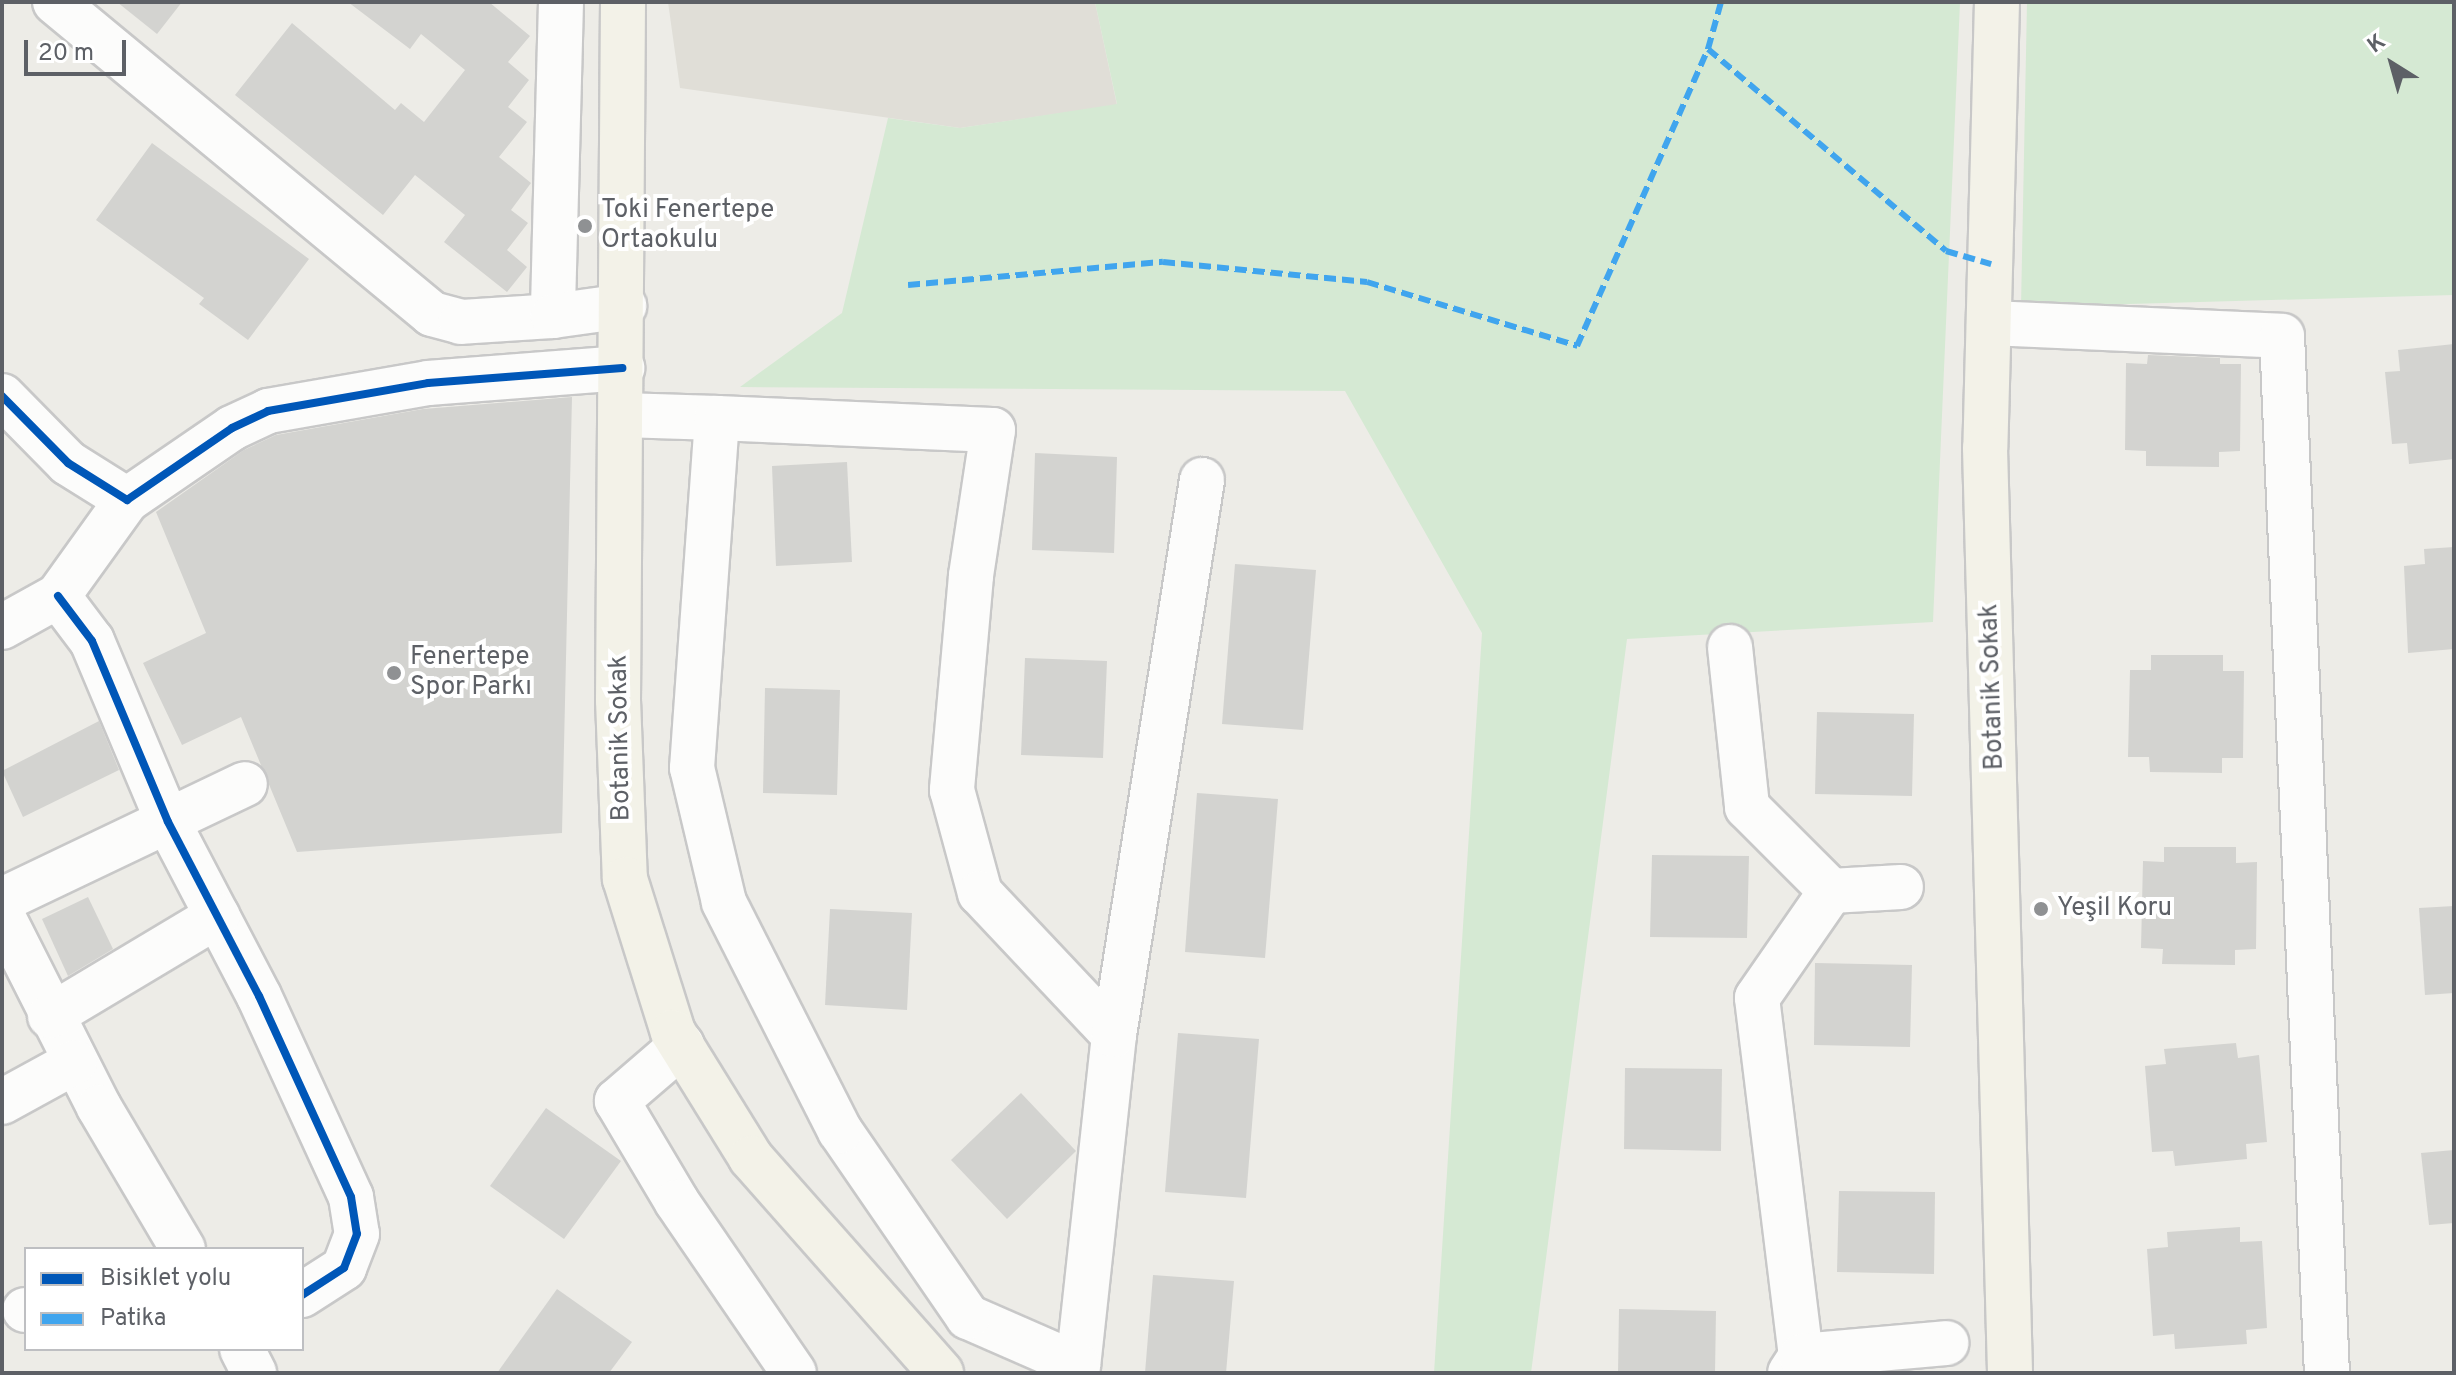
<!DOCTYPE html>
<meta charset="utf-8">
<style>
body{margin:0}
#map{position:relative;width:2456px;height:1375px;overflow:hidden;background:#edece7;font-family:Overpass,sans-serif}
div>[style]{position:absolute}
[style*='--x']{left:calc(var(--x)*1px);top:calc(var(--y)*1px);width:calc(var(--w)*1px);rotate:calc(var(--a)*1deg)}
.education>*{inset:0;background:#e0ded7}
.green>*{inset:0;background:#d5e9d3}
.building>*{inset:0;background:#d3d3d0}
.roads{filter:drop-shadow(2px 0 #c8c8c8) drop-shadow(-2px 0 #c8c8c8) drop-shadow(0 2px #c8c8c8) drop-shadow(0 -2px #c8c8c8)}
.minor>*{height:44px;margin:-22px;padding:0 22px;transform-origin:22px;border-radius:22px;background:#fcfcfb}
.major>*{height:44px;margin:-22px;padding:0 22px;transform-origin:22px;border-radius:22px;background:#f3f2e8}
.quiet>*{height:6px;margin-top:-3px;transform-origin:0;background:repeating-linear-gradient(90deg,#40a5ee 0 12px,transparent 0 18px)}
.cycleway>*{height:8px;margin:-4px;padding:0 4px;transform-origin:4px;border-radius:4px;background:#0057b8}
.dots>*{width:22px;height:22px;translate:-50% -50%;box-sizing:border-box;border:4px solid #fff;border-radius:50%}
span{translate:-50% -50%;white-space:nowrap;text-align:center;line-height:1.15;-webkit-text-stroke:8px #fff;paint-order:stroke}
.poi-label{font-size:26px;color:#5d6066}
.left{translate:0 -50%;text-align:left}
.street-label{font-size:26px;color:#5d6066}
.frame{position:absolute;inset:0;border:4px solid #5d6066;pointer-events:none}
.legend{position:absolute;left:24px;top:1247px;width:280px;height:104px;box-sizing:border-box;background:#fff;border:2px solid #bebfc2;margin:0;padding:10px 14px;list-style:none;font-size:24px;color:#5d6066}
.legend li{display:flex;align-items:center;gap:16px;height:40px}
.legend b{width:40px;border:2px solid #bebfc2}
.north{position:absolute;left:2352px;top:24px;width:80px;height:80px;-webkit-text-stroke:6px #fff;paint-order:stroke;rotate:323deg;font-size:22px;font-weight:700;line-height:32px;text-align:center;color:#5d6066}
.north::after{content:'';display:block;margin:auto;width:28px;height:36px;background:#5d6066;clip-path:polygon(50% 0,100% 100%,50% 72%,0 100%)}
.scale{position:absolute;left:24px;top:40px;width:102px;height:36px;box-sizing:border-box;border:4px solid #5d6066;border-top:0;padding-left:10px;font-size:24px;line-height:28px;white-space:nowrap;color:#5d6066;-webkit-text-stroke:6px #fff;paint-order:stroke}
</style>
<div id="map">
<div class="education">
<i style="clip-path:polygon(668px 2px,1095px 2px,1117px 105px,960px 128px,680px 88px)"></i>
</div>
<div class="green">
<i style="clip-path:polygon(1095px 2px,1960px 2px,1933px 622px,1627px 639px,1531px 1373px,1434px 1373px,1482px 633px,1345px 391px,740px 387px,842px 313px,888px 118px,960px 128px,1117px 104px)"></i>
<i style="clip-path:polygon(2027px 2px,2454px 2px,2454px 295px,2021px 307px)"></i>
</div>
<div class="building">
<i style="clip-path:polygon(117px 2px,182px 2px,157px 34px)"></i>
<i style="clip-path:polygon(348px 2px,489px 2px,530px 36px,508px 62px,529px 80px,508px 107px,527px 122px,499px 157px,531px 183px,511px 210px,528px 223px,507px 250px,527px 267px,507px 292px,444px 242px,465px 215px,415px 175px,383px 215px,235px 95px,292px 23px,395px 110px,401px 103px,424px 122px,465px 70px,421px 34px,410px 49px)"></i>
<i style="clip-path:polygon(152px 143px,309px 259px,248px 340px,199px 304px,204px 298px,96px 220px)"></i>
<i style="clip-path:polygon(2454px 344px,2454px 459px,2409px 464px,2407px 443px,2392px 444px,2385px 372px,2400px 371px,2398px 350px)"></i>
<i style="clip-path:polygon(2148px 355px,2220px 358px,2220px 364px,2241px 364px,2240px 451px,2219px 452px,2219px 467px,2146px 466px,2146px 451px,2125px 450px,2126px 363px,2147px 364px)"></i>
<i style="clip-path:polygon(572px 397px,562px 833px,297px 852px,241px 717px,182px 745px,143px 663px,206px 633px,156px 512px,244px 450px,276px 435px,423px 409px)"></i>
<i style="clip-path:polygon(1035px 453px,1117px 457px,1114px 553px,1032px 550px)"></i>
<i style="clip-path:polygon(847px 462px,852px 562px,776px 566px,772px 466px)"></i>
<i style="clip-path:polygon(2454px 547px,2454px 649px,2408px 653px,2404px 566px,2425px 564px,2424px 549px)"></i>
<i style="clip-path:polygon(1235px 564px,1316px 570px,1303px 730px,1222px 724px)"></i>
<i style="clip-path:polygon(2151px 655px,2223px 655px,2223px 671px,2244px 671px,2243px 758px,2222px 758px,2222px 773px,2150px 772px,2149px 757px,2128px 757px,2130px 670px,2151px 670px)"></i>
<i style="clip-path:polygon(1025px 658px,1107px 661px,1103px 758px,1021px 755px)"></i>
<i style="clip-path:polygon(765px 688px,840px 690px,837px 795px,763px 793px)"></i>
<i style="clip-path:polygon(1817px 712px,1914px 714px,1912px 796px,1815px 794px)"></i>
<i style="clip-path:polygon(99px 721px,119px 770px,23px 817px,2px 771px)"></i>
<i style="clip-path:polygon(1197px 793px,1278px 799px,1265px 958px,1185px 952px)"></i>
<i style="clip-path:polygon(2164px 847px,2236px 847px,2236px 863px,2257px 862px,2256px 949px,2235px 950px,2235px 965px,2162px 964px,2163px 949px,2141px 948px,2143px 861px,2164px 862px)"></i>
<i style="clip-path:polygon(1652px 855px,1749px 856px,1747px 938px,1650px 937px)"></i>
<i style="clip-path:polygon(88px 897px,113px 949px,68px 976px,42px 919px)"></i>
<i style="clip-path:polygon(2454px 906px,2454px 993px,2425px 995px,2419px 908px)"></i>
<i style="clip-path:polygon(830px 909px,912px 913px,907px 1010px,825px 1005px)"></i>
<i style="clip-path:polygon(1815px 963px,1912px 965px,1910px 1047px,1814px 1045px)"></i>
<i style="clip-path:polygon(1178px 1033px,1259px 1039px,1246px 1198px,1165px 1192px)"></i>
<i style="clip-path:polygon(2236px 1043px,2238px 1058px,2259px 1055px,2267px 1142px,2246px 1144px,2247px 1159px,2175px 1166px,2173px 1151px,2152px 1152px,2145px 1066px,2166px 1064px,2164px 1049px)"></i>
<i style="clip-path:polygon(1625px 1068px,1722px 1069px,1721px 1151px,1624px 1149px)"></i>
<i style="clip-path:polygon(1021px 1093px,1076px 1151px,1007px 1219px,951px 1160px)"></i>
<i style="clip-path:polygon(546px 1108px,621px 1161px,564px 1239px,490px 1186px)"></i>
<i style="clip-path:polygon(2454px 1150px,2454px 1223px,2429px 1225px,2421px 1153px)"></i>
<i style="clip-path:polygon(1839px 1191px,1935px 1192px,1934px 1274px,1837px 1272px)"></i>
<i style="clip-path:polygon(2240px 1227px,2240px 1242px,2262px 1241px,2267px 1328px,2246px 1330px,2247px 1344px,2175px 1349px,2174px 1334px,2153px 1336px,2147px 1249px,2168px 1247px,2167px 1232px)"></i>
<i style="clip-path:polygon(1153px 1275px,1234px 1281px,1226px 1373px,1145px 1373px)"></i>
<i style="clip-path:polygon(557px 1289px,632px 1342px,609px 1373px,497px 1373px)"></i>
<i style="clip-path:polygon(1619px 1309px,1716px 1311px,1715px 1373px,1618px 1373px)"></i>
</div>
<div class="roads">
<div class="minor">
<i style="--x:55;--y:2;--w:489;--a:39.6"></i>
<i style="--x:432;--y:314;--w:30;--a:15"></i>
<i style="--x:461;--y:322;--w:92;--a:-3.7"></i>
<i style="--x:561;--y:2;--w:314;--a:91.5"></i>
<i style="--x:553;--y:316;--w:72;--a:-8"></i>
<i style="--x:1989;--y:323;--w:293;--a:2.5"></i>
<i style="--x:2282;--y:336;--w:1038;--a:87.52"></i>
<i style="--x:2;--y:396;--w:94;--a:45.4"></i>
<i style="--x:68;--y:463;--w:70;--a:32.1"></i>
<i style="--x:127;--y:500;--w:127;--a:-34.4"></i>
<i style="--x:232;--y:428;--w:40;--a:-25"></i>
<i style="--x:268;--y:411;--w:162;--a:-9.9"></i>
<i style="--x:428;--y:383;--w:195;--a:-4.4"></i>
<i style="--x:622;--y:415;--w:95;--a:1.8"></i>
<i style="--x:717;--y:418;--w:276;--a:2.5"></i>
<i style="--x:993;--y:430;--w:148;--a:98.6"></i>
<i style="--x:971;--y:576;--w:215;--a:95.1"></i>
<i style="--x:952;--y:790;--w:107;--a:74.8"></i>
<i style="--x:980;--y:893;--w:195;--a:46.7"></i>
<i style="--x:1114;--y:1035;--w:332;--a:96.2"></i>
<i style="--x:1078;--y:1365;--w:120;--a:-156.4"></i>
<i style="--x:968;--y:1317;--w:226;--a:-124.5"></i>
<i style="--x:840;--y:1131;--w:257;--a:-116.9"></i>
<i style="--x:724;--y:902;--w:138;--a:-103.4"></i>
<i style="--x:692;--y:768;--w:351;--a:-85.9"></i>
<i style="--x:58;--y:596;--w:56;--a:52.9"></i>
<i style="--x:92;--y:641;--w:196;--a:67.2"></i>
<i style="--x:168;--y:822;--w:196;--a:62.4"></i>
<i style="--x:259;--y:996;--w:221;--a:65.4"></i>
<i style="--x:351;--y:1197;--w:37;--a:81"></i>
<i style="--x:357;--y:1234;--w:36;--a:111"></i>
<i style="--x:344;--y:1268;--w:50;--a:147.3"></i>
<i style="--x:2;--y:627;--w:64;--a:-29"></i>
<i style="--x:58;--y:596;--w:118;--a:-54.3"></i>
<i style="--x:1730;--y:647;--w:161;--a:83.9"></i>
<i style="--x:1747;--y:807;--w:119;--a:45"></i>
<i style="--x:1831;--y:891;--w:130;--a:124.7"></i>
<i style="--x:1757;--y:998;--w:361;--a:83"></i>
<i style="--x:1801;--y:1356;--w:20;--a:123"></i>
<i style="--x:1831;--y:891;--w:70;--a:-3.3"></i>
<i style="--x:2;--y:900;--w:269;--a:-25.5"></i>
<i style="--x:2;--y:915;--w:215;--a:63.2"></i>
<i style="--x:99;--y:1107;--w:165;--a:59.4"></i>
<i style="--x:50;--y:1016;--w:195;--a:-30.9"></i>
<i style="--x:1114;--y:1035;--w:562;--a:-80.99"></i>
<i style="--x:682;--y:1045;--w:86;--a:139.3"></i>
<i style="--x:617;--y:1101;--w:117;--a:59.3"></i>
<i style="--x:677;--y:1202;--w:207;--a:55.6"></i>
<i style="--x:2;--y:1102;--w:83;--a:-28.7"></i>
<i style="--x:25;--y:1310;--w:1;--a:0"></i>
<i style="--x:242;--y:1349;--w:27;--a:63"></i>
<i style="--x:1801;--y:1356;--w:146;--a:-5.1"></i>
</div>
<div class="major">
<i style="--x:623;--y:2;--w:698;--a:90.41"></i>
<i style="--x:618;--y:700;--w:179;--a:87.8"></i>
<i style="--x:625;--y:879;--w:160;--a:72.6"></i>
<i style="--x:673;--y:1032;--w:148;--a:58.2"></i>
<i style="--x:751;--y:1158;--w:287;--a:48.5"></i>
<i style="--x:1997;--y:2;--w:446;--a:91.5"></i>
<i style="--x:1985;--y:448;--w:925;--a:88.45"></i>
</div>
</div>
<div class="quiet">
<i style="--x:1708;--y:49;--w:312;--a:40.3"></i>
<i style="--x:1946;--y:251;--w:47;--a:16.1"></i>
<i style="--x:908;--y:285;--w:256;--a:-5.2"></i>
<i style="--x:1163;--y:262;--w:205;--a:5.6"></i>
<i style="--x:1367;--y:282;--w:220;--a:16.9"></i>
<i style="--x:1577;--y:346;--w:325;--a:-66.2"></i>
<i style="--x:1708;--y:49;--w:49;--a:-74.5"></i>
</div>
<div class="cycleway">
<i style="--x:2;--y:396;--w:94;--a:45.4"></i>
<i style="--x:68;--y:463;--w:70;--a:32.1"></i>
<i style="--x:127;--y:500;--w:127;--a:-34.4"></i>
<i style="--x:232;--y:428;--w:40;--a:-25"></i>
<i style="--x:268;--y:411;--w:162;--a:-9.9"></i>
<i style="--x:428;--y:383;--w:195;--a:-4.4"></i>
<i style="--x:58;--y:596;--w:56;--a:52.9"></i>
<i style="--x:92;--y:641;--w:196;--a:67.2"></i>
<i style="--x:168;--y:822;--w:196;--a:62.4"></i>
<i style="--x:259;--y:996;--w:221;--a:65.4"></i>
<i style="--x:351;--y:1197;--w:37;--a:81"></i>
<i style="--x:357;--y:1234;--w:36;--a:111"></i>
<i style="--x:344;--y:1268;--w:50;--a:147.3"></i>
</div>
<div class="dots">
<i style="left:585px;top:226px;background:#8f9193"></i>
<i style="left:394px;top:673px;background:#8f9193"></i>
<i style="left:2041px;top:909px;background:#8f9193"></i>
</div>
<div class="poi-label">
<span class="left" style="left:601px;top:226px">Toki Fenertepe<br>Ortaokulu</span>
<span class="left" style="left:410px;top:673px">Fenertepe<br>Spor Parkı</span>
<span class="left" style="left:2057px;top:909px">Yeşil Koru</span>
</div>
<div class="street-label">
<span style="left:1993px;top:687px;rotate:-92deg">Botanik Sokak</span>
<span style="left:621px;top:738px;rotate:-91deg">Botanik Sokak</span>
</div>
<div class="frame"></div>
<ul class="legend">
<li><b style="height:10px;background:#0057b8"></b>Bisiklet yolu</li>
<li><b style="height:10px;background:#40a5ee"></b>Patika</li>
</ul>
<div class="north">K</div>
<div class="scale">20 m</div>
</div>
